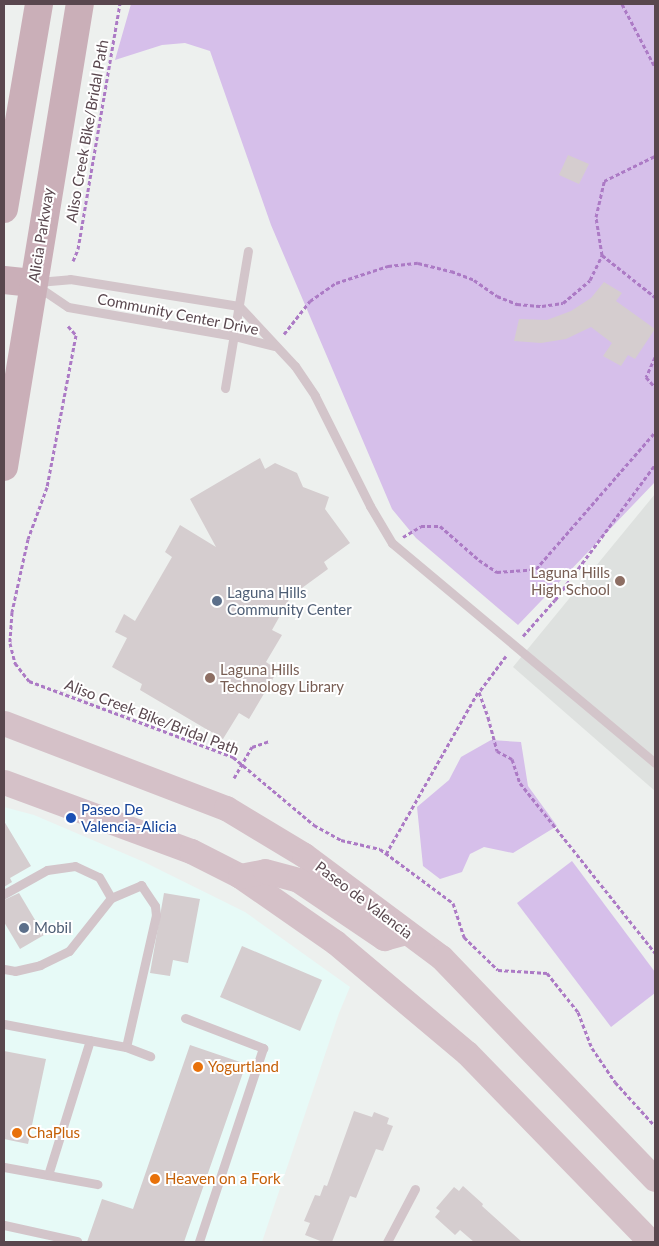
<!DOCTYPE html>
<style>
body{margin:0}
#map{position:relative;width:659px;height:1246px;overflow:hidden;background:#edf0ee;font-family:Lato,sans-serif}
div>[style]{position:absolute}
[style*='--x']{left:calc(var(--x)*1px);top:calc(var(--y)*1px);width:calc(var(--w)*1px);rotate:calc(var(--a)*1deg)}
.commercial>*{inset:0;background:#e7faf7}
.education>*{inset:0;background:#dee1df}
.green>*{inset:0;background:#d6bfea}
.building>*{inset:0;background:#d5cdcf}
.path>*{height:3px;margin-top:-1.5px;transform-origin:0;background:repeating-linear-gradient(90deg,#ac7ac5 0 4px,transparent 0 6.5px)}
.service>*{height:9px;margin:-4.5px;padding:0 4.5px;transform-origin:4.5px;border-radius:4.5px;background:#d3c5ca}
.secondary>*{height:25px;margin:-12.5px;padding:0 12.5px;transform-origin:12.5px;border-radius:12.5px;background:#d5c1c8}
.primary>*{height:28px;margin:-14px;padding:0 14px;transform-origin:14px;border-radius:14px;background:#caafb8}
.dots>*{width:14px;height:14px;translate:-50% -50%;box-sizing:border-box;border:2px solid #fff;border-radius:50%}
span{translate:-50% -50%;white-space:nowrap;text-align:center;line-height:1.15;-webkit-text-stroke:4px #fff;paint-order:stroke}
.street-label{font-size:15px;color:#59474e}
.education-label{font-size:15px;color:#785e54}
.right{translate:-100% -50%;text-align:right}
.left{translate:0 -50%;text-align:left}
.service-label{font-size:15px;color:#4e5e75}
.transit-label{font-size:15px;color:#164399}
.food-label{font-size:15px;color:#c56008}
.frame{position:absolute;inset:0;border:5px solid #59474e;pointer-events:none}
</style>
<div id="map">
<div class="commercial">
<i style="clip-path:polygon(4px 807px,34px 815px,144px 862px,245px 912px,350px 987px,339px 1013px,262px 1242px,4px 1242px)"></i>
</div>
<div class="education">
<i style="clip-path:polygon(655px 494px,655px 791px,513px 667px)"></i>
</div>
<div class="green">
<i style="clip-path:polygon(131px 4px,655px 4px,655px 482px,518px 625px,416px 538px,392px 509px,271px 225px,210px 51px,185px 43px,162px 45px,115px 60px)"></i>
<i style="clip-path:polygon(491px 740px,521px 742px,528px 786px,557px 826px,513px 853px,484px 847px,470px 854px,462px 872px,440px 879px,423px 866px,417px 807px,449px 780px,461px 757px)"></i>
<i style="clip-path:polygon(572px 861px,655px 972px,655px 993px,611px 1027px,517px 903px)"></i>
</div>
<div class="building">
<i style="clip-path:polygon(568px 155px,589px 164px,579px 184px,559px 175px)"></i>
<i style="clip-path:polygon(604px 282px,622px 293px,616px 301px,655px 329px,635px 359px,628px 355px,621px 366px,603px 356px,612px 343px,591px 327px,566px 339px,541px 343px,514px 341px,519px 319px,547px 320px,571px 311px,591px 298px)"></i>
<i style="clip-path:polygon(260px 458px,265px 469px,275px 463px,297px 473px,303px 487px,329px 497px,325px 509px,350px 543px,324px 562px,328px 569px,291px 596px,272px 630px,282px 635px,266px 662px,278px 670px,249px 719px,239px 713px,223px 739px,140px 690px,142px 684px,112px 667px,127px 638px,115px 632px,124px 614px,135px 621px,172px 557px,165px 552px,180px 525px,216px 547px,190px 499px)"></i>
<i style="clip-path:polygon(4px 821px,31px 866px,10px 878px,12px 882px,4px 887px)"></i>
<i style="clip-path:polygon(19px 893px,44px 935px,20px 949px,4px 922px,4px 900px)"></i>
<i style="clip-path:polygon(164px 893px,200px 899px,188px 963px,173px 960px,170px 976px,150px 973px)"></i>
<i style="clip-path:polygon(242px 946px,322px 980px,300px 1031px,220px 997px)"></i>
<i style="clip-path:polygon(190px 1045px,246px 1064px,184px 1242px,87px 1242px,102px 1199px,133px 1209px)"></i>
<i style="clip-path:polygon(4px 1051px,46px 1059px,28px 1144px,4px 1139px)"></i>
<i style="clip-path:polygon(354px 1111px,372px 1117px,374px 1112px,389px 1118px,387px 1124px,393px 1126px,383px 1151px,376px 1149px,356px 1198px,350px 1196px,332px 1242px,323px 1242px,305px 1235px,310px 1223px,304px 1221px,315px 1195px,320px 1196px,324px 1185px,327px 1186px)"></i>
<i style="clip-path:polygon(463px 1186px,483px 1204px,482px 1206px,522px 1242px,474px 1242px,460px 1230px,455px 1235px,435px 1217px,440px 1211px,436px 1208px,454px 1187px,459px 1191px)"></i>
</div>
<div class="path">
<i style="--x:622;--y:4;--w:71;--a:62.4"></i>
<i style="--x:602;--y:255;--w:68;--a:38.4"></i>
<i style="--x:73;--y:261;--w:13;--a:-67"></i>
<i style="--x:78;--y:249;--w:249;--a:-80.3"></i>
<i style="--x:68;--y:326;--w:12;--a:48"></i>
<i style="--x:76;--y:335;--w:155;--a:100.8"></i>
<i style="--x:47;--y:487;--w:55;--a:110.1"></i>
<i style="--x:28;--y:539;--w:75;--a:102.4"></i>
<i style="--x:12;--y:612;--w:31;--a:94"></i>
<i style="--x:10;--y:643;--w:21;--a:76"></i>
<i style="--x:15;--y:663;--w:23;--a:52"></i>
<i style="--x:29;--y:681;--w:218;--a:20.4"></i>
<i style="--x:233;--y:757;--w:106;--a:40"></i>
<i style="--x:314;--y:825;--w:31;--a:29"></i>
<i style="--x:341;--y:840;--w:40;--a:13"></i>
<i style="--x:380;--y:849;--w:91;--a:36.5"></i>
<i style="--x:453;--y:903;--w:36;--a:72"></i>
<i style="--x:464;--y:937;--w:47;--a:44.1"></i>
<i style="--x:498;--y:970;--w:49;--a:3.5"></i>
<i style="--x:547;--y:973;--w:50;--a:51.5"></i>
<i style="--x:578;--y:1012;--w:39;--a:69"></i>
<i style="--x:592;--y:1048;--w:41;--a:55.9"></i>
<i style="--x:615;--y:1082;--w:59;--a:47.7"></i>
<i style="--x:284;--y:334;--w:42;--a:-51.8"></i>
<i style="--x:310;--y:301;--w:32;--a:-35"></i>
<i style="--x:336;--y:283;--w:55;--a:-18.1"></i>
<i style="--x:388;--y:266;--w:30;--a:-6"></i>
<i style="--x:418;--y:263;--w:34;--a:14"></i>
<i style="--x:451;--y:271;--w:25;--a:21"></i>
<i style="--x:474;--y:280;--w:28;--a:35"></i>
<i style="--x:497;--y:296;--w:22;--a:22"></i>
<i style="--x:517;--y:304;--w:25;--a:5"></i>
<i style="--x:542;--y:306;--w:21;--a:-8"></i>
<i style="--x:563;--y:303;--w:35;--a:-40"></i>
<i style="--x:590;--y:280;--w:28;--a:-64"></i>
<i style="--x:602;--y:255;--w:38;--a:-99"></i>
<i style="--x:596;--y:217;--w:37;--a:-77"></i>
<i style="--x:604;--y:181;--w:57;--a:-26.1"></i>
<i style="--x:655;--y:357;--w:22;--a:114"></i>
<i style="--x:646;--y:377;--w:13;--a:48"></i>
<i style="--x:403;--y:537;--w:21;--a:-31"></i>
<i style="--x:421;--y:526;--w:19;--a:0"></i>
<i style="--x:440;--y:526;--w:52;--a:41.1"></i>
<i style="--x:479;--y:560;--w:22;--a:34"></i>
<i style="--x:497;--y:572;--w:39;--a:-4"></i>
<i style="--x:536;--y:569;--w:181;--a:-49"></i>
<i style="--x:523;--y:636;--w:48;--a:-48.4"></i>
<i style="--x:555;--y:600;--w:168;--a:-53.5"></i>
<i style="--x:506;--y:656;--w:45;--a:126.9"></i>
<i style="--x:479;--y:692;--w:27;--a:70"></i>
<i style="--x:488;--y:717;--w:35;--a:75"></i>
<i style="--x:497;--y:751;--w:17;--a:28"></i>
<i style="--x:512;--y:759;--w:25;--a:72"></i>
<i style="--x:520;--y:783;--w:217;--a:51.5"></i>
<i style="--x:234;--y:778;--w:36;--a:-60"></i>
<i style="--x:252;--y:747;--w:18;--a:-19"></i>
<i style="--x:386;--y:854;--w:186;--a:-60.4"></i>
</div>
<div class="service">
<i style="--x:38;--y:282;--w:32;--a:-5"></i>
<i style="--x:70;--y:279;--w:171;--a:9.1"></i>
<i style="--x:239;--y:306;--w:82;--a:47"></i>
<i style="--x:295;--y:366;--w:36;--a:56"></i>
<i style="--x:315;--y:396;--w:123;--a:63.4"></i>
<i style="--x:370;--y:506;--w:43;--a:59.3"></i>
<i style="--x:392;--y:543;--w:343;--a:39.9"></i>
<i style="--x:37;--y:286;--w:37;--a:34"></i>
<i style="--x:68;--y:307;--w:169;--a:9.9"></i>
<i style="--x:234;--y:336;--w:41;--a:14"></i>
<i style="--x:225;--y:388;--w:139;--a:-80.5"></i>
<i style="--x:4;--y:894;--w:49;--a:-29.2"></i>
<i style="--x:47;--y:870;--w:28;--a:-8"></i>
<i style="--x:75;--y:866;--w:26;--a:25"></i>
<i style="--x:99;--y:877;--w:24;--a:60"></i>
<i style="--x:4;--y:969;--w:11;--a:10"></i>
<i style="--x:15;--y:971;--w:26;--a:-13"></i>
<i style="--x:40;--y:965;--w:32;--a:-26"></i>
<i style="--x:69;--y:951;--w:68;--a:-51.6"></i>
<i style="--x:111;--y:898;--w:33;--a:-23"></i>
<i style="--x:141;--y:885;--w:25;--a:56"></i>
<i style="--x:155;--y:906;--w:9;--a:84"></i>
<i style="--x:156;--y:915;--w:135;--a:102.8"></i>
<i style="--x:185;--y:1018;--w:84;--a:21"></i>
<i style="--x:263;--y:1048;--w:204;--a:108.3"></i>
<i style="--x:4;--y:1024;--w:124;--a:10.7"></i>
<i style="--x:126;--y:1047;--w:26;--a:21"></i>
<i style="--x:4;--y:1167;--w:95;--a:10.4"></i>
<i style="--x:48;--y:1175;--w:141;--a:-72.7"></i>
<i style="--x:4;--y:1225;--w:75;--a:12.4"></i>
<i style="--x:387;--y:1242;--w:60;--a:-62.2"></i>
</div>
<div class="secondary">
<i style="--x:4;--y:723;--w:238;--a:21"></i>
<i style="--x:226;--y:808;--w:91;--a:31.1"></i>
<i style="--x:304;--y:855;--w:171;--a:36.7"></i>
<i style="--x:441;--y:957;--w:308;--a:46.1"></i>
<i style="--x:4;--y:782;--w:199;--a:20.3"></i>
<i style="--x:191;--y:851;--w:55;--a:27"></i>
<i style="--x:240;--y:876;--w:116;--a:34.8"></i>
<i style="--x:335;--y:942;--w:172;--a:40.1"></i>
<i style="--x:467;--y:1053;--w:264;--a:45.8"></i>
<i style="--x:240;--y:876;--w:25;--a:-11"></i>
<i style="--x:265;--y:871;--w:34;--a:15"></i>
<i style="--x:298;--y:880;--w:104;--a:34"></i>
<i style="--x:384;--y:938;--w:23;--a:-15"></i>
</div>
<div class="primary">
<i style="--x:4;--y:209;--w:208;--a:-80.3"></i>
<i style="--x:4;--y:280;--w:29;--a:6"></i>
<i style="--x:4;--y:467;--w:469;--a:-80.7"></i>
</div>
<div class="dots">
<i style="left:620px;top:581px;background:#8d6e63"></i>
<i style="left:217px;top:601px;background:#5c6f8a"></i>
<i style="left:210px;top:678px;background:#8d6e63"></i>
<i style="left:71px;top:818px;background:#1a4fb4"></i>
<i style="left:24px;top:928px;background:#5c6f8a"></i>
<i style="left:198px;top:1067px;background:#e8710a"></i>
<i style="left:17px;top:1133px;background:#e8710a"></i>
<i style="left:155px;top:1179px;background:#e8710a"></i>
</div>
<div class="street-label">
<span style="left:87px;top:131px;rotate:-80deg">Aliso Creek Bike/Bridal Path</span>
<span style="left:41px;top:235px;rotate:-81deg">Alicia Parkway</span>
<span style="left:178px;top:314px;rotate:11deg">Community Center Drive</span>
<span style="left:152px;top:717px;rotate:21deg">Aliso Creek Bike/Bridal Path</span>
<span style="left:364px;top:900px;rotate:37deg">Paseo de Valencia</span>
</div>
<div class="education-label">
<span class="right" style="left:610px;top:581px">Laguna Hills<br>High School</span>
<span class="left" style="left:220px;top:678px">Laguna Hills<br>Technology Library</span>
</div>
<div class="service-label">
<span class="left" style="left:227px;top:601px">Laguna Hills<br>Community Center</span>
<span class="left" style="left:34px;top:928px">Mobil</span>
</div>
<div class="transit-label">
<span class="left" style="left:81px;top:818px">Paseo De<br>Valencia-Alicia</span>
</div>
<div class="food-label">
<span class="left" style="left:208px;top:1067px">Yogurtland</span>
<span class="left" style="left:27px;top:1133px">ChaPlus</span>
<span class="left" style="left:165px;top:1179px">Heaven on a Fork</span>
</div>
<div class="frame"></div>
</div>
